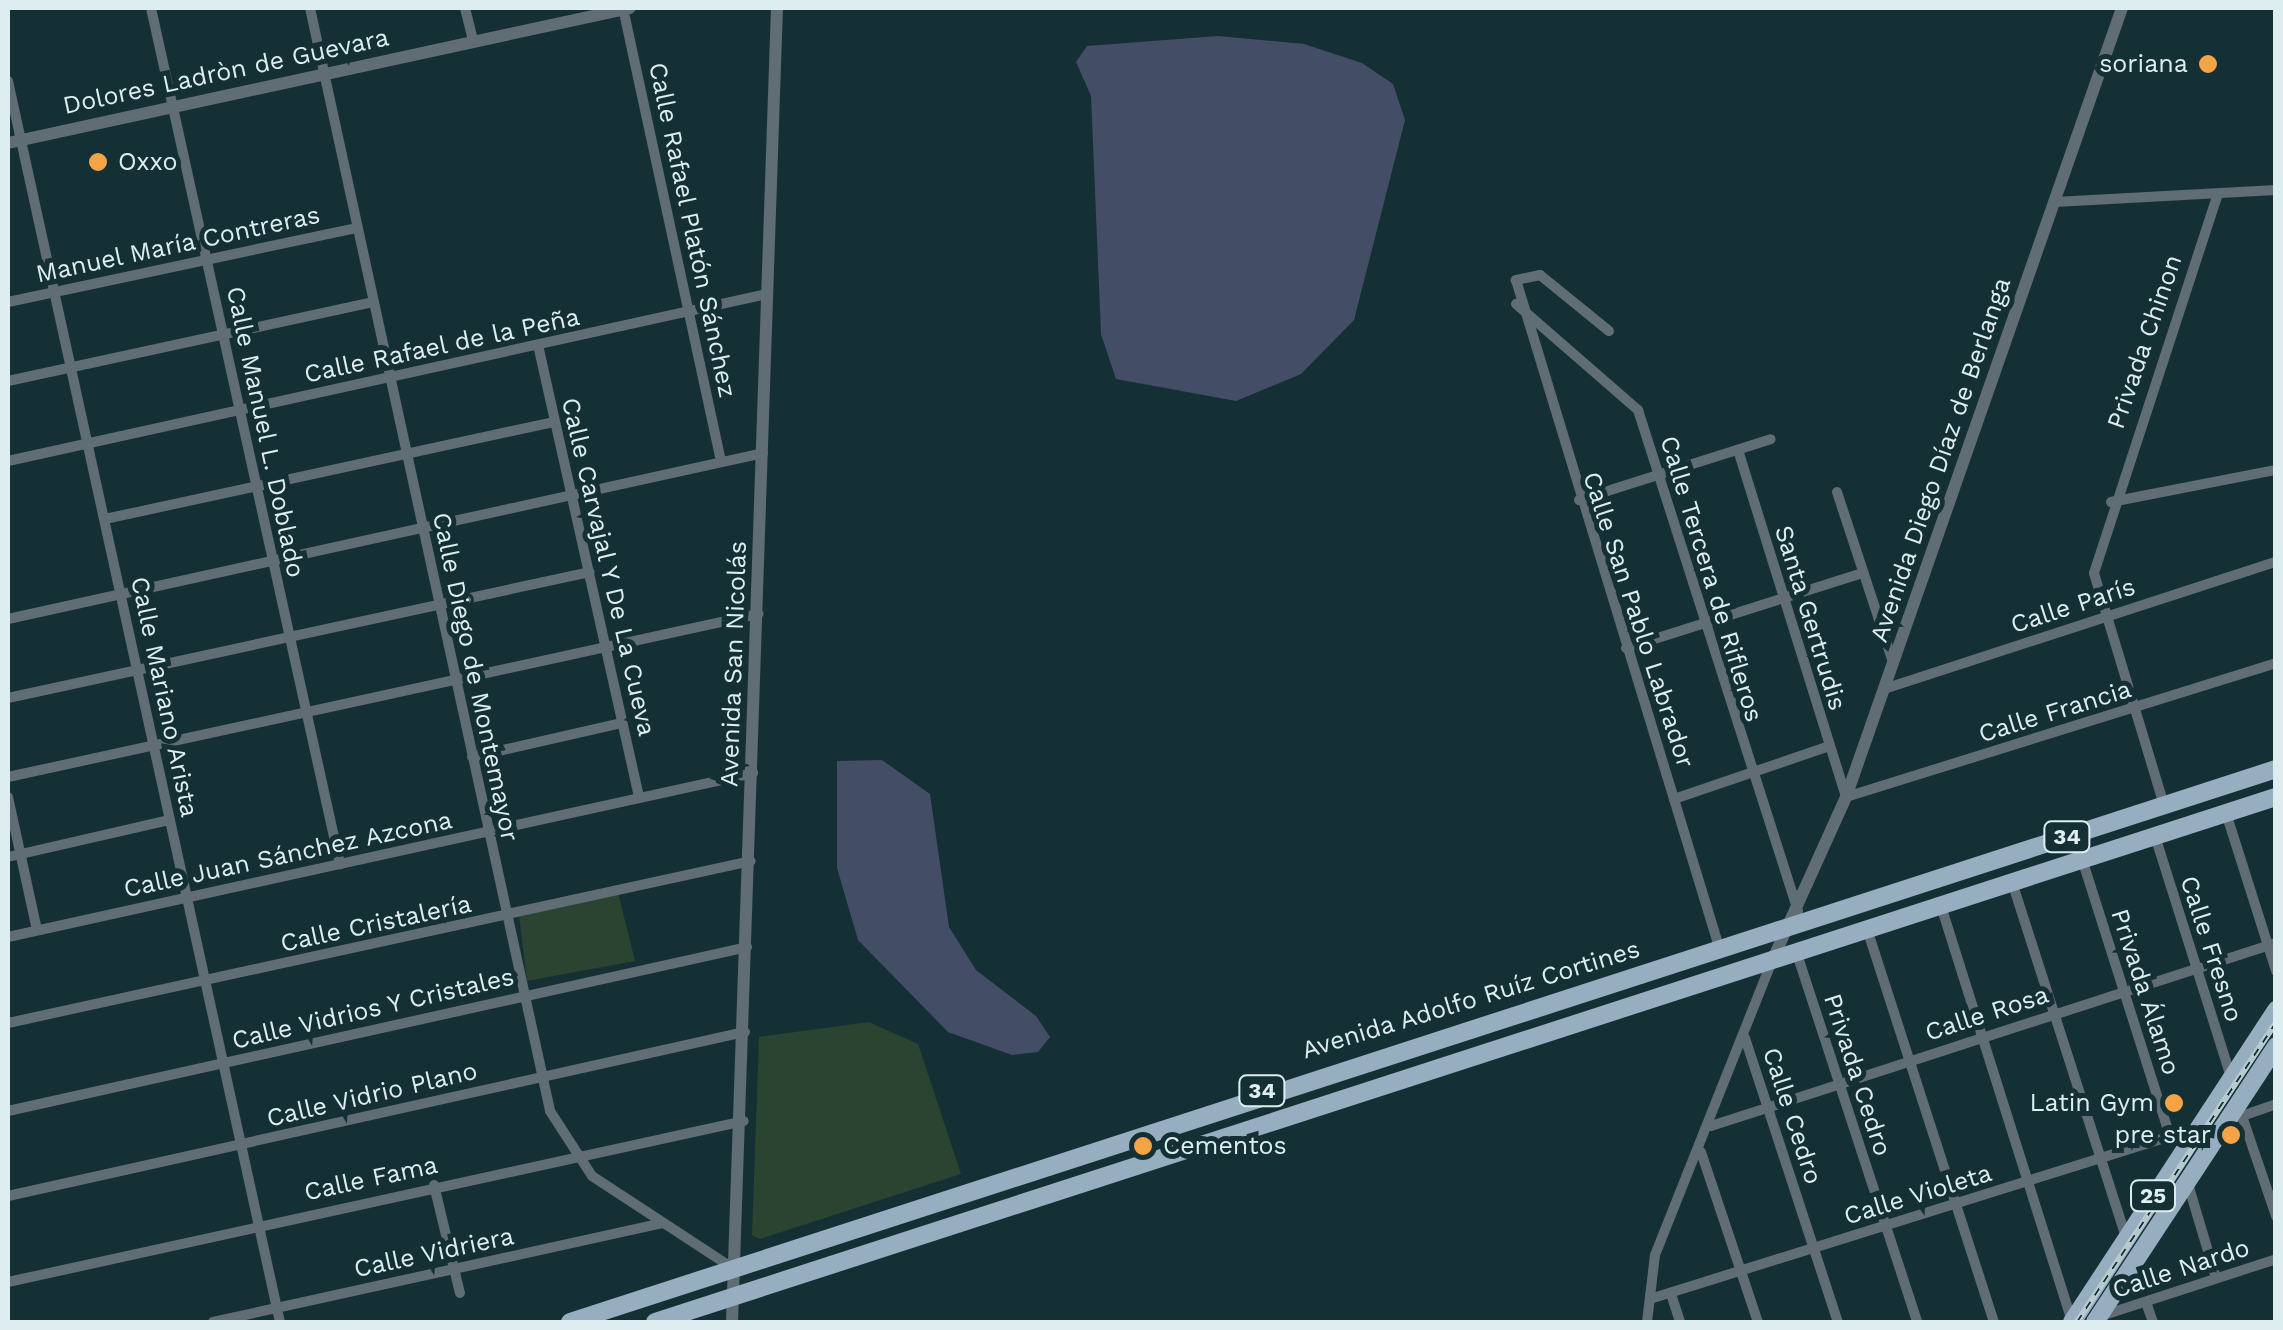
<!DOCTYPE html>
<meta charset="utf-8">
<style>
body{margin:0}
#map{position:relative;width:2283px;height:1330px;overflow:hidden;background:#143035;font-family:"Work Sans",sans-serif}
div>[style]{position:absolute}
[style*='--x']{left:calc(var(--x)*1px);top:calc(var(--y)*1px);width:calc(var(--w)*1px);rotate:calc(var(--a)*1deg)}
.green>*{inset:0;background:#2b4331}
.water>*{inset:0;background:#434d65}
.minor>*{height:10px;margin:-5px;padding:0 5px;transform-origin:5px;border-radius:5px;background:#616d75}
.tertiary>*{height:12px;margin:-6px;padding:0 6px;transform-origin:6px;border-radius:6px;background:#616d75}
.primary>*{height:18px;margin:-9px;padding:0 9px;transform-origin:9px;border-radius:9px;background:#96aebf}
.rail>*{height:6px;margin-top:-3px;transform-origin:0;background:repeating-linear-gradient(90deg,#143035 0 8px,#bacccf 0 16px);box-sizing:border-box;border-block:2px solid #bacccf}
.dots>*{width:28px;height:28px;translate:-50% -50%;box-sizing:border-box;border:5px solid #143035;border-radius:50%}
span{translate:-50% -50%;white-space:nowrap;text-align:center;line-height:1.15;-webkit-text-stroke:10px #143035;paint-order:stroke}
.shield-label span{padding:2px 8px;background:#143035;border:2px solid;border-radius:8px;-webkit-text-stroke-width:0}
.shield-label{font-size:22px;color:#deeef0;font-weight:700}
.poi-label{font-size:25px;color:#deeef0}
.right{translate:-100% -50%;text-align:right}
.left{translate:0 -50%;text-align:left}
.street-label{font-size:25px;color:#deeef0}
.frame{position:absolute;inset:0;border:10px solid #deeef0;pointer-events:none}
</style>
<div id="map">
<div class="green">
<i style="clip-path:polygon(618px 893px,635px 961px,527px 981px,519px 915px)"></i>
<i style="clip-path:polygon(869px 1022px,918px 1044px,961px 1174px,760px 1239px,752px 1235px,759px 1037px)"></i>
</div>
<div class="water">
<i style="clip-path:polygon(1218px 36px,1304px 44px,1362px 63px,1393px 84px,1405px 120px,1354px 320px,1301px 374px,1236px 401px,1116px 379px,1101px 334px,1091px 96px,1076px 62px,1087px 46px)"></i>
<i style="clip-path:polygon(882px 760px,930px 794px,949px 927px,976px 970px,1036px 1016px,1050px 1037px,1038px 1052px,1012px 1055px,948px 1032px,858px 940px,837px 868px,837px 761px)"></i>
</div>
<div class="minor">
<i style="--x:151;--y:8;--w:877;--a:77.55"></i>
<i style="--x:310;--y:8;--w:1129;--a:77.72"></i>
<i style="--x:550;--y:1111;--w:77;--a:57.1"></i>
<i style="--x:592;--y:1176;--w:170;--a:33.2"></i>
<i style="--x:465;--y:8;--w:34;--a:76"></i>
<i style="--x:623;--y:8;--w:464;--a:77.8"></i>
<i style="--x:8;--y:81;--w:1270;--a:77.64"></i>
<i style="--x:2055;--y:202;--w:221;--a:-3.1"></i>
<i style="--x:8;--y:302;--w:357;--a:-12"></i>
<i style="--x:1516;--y:304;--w:162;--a:41"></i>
<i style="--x:1638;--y:410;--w:526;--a:72.29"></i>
<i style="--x:1609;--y:331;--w:89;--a:-140.9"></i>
<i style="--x:1540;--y:275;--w:25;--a:168"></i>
<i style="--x:1516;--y:280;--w:700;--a:73.07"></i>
<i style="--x:538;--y:345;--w:464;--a:77.4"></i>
<i style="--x:8;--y:381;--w:372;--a:-12.2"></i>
<i style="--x:1738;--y:450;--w:363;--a:72.7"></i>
<i style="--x:1846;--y:797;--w:450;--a:-17.3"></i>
<i style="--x:8;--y:461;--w:777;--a:-12.41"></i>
<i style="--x:1837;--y:492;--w:179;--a:71.8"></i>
<i style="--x:1579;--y:500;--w:201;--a:-17.6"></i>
<i style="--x:2111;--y:502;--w:168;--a:-11"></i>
<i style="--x:105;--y:519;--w:460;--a:-12.2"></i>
<i style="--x:8;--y:619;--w:773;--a:-12.4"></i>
<i style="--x:1626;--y:648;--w:249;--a:-17.6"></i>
<i style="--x:1884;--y:689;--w:412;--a:-18"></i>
<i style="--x:8;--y:698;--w:595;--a:-12.22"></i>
<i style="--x:472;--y:757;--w:154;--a:-12.8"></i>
<i style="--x:8;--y:777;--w:768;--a:-12.26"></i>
<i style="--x:8;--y:797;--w:136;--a:77.7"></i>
<i style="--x:1674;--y:799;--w:162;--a:-18.8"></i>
<i style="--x:2164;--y:805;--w:242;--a:-106.8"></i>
<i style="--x:2094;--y:573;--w:397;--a:-71.9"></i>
<i style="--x:2226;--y:813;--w:166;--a:72.4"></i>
<i style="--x:2155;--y:836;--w:250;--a:72.5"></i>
<i style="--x:8;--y:857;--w:166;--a:-12.9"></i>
<i style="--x:2082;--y:859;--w:292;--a:72.4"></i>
<i style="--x:2012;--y:882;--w:373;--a:72.2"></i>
<i style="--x:1941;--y:906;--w:436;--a:72.5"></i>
<i style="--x:1867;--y:929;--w:413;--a:72.1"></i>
<i style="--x:8;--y:937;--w:763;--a:-12.41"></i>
<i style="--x:1797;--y:954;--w:387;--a:71.9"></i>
<i style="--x:8;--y:1023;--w:760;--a:-12.3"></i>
<i style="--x:1745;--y:1038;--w:299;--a:71.9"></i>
<i style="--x:8;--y:1111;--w:757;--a:-12.51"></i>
<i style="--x:2242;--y:1116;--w:106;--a:71.2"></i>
<i style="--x:2239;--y:1117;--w:39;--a:-19"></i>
<i style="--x:1711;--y:1126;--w:594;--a:-17.95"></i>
<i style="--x:1701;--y:1152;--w:179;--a:71.5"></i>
<i style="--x:2188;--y:1184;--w:98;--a:73.4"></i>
<i style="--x:434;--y:1185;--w:111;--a:76.5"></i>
<i style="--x:8;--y:1196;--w:755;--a:-12.55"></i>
<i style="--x:8;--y:1282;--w:753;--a:-12.34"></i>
<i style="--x:1671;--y:1294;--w:29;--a:72"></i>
<i style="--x:1650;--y:1299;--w:573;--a:-17.36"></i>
<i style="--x:2146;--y:1302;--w:21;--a:71"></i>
<i style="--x:2101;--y:1316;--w:184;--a:-18"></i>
<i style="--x:213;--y:1322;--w:460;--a:-12.4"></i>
<i style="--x:1647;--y:1322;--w:67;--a:-83.2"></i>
<i style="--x:1655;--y:1255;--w:316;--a:-68.3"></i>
</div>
<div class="tertiary">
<i style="--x:8;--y:143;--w:636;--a:-12.25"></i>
<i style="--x:1772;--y:961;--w:180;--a:-65.7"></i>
<i style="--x:1846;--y:797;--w:836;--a:-70.72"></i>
<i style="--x:732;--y:1322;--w:1315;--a:-88.04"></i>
</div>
<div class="primary">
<i style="--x:570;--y:1322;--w:1793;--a:-17.96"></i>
<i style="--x:655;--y:1322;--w:1704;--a:-17.95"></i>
<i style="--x:2072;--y:1322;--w:373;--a:-56.8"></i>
<i style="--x:2095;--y:1322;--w:330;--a:-56.7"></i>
</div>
<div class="rail">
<i style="--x:2077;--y:1322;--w:360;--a:-56.4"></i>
</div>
<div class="dots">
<i style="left:2208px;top:64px;background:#f4a345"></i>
<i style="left:98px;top:162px;background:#f4a345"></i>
<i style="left:2174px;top:1103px;background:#f4a345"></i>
<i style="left:2231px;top:1135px;background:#f4a345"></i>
<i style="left:1143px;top:1146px;background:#f4a345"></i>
</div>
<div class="shield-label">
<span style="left:2067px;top:837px">34</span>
<span style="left:1262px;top:1091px">34</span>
<span style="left:2153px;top:1196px">25</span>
</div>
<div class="poi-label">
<span class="right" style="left:2188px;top:64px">soriana</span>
<span class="left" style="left:118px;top:162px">Oxxo</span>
<span class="right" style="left:2154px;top:1103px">Latin Gym</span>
<span class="right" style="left:2211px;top:1135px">pre star</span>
<span class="left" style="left:1163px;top:1146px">Cementos</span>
</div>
<div class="street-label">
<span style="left:226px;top:72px;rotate:-12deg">Dolores Ladròn de Guevara</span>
<span style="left:692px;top:230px;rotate:78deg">Calle Rafael Platón Sánchez</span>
<span style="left:178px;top:245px;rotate:-12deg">Manuel María Contreras</span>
<span style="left:2145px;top:342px;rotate:-71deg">Privada Chinon</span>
<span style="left:442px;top:346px;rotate:-12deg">Calle Rafael de la Peña</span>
<span style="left:265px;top:432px;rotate:78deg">Calle Manuel L. Doblado</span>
<span style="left:1941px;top:460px;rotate:-71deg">Avenida Diego Díaz de Berlanga</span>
<span style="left:608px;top:567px;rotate:77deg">Calle Carvajal Y De La Cueva</span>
<span style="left:1711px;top:579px;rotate:73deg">Calle Tercera de Rifleros</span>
<span style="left:2073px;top:606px;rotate:-18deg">Calle París</span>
<span style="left:1810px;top:618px;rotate:73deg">Santa Gertrudis</span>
<span style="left:1638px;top:620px;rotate:72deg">Calle San Pablo Labrador</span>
<span style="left:734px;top:664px;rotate:-88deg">Avenida San Nicolás</span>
<span style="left:475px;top:677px;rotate:78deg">Calle Diego de Montemayor</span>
<span style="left:164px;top:697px;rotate:78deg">Calle Mariano Arista</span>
<span style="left:2055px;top:712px;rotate:-17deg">Calle Francia</span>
<span style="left:288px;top:855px;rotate:-12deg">Calle Juan Sánchez Azcona</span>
<span style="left:376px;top:924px;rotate:-12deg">Calle Cristalería</span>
<span style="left:2211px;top:949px;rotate:72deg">Calle Fresno</span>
<span style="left:2145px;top:992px;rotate:72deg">Privada Álamo</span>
<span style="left:1471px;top:1000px;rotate:-17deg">Avenida Adolfo Ruíz Cortines</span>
<span style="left:373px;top:1009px;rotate:-13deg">Calle Vidrios Y Cristales</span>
<span style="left:1987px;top:1014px;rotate:-18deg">Calle Rosa</span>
<span style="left:1857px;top:1075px;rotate:72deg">Privada Cedro</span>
<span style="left:372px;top:1095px;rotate:-13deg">Calle Vidrio Plano</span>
<span style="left:1792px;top:1116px;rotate:72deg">Calle Cedro</span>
<span style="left:371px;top:1179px;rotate:-12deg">Calle Fama</span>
<span style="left:1918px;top:1195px;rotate:-17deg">Calle Violeta</span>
<span style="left:434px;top:1253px;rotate:-12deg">Calle Vidriera</span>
<span style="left:2181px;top:1269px;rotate:-18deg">Calle Nardo</span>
</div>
<div class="frame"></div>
</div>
